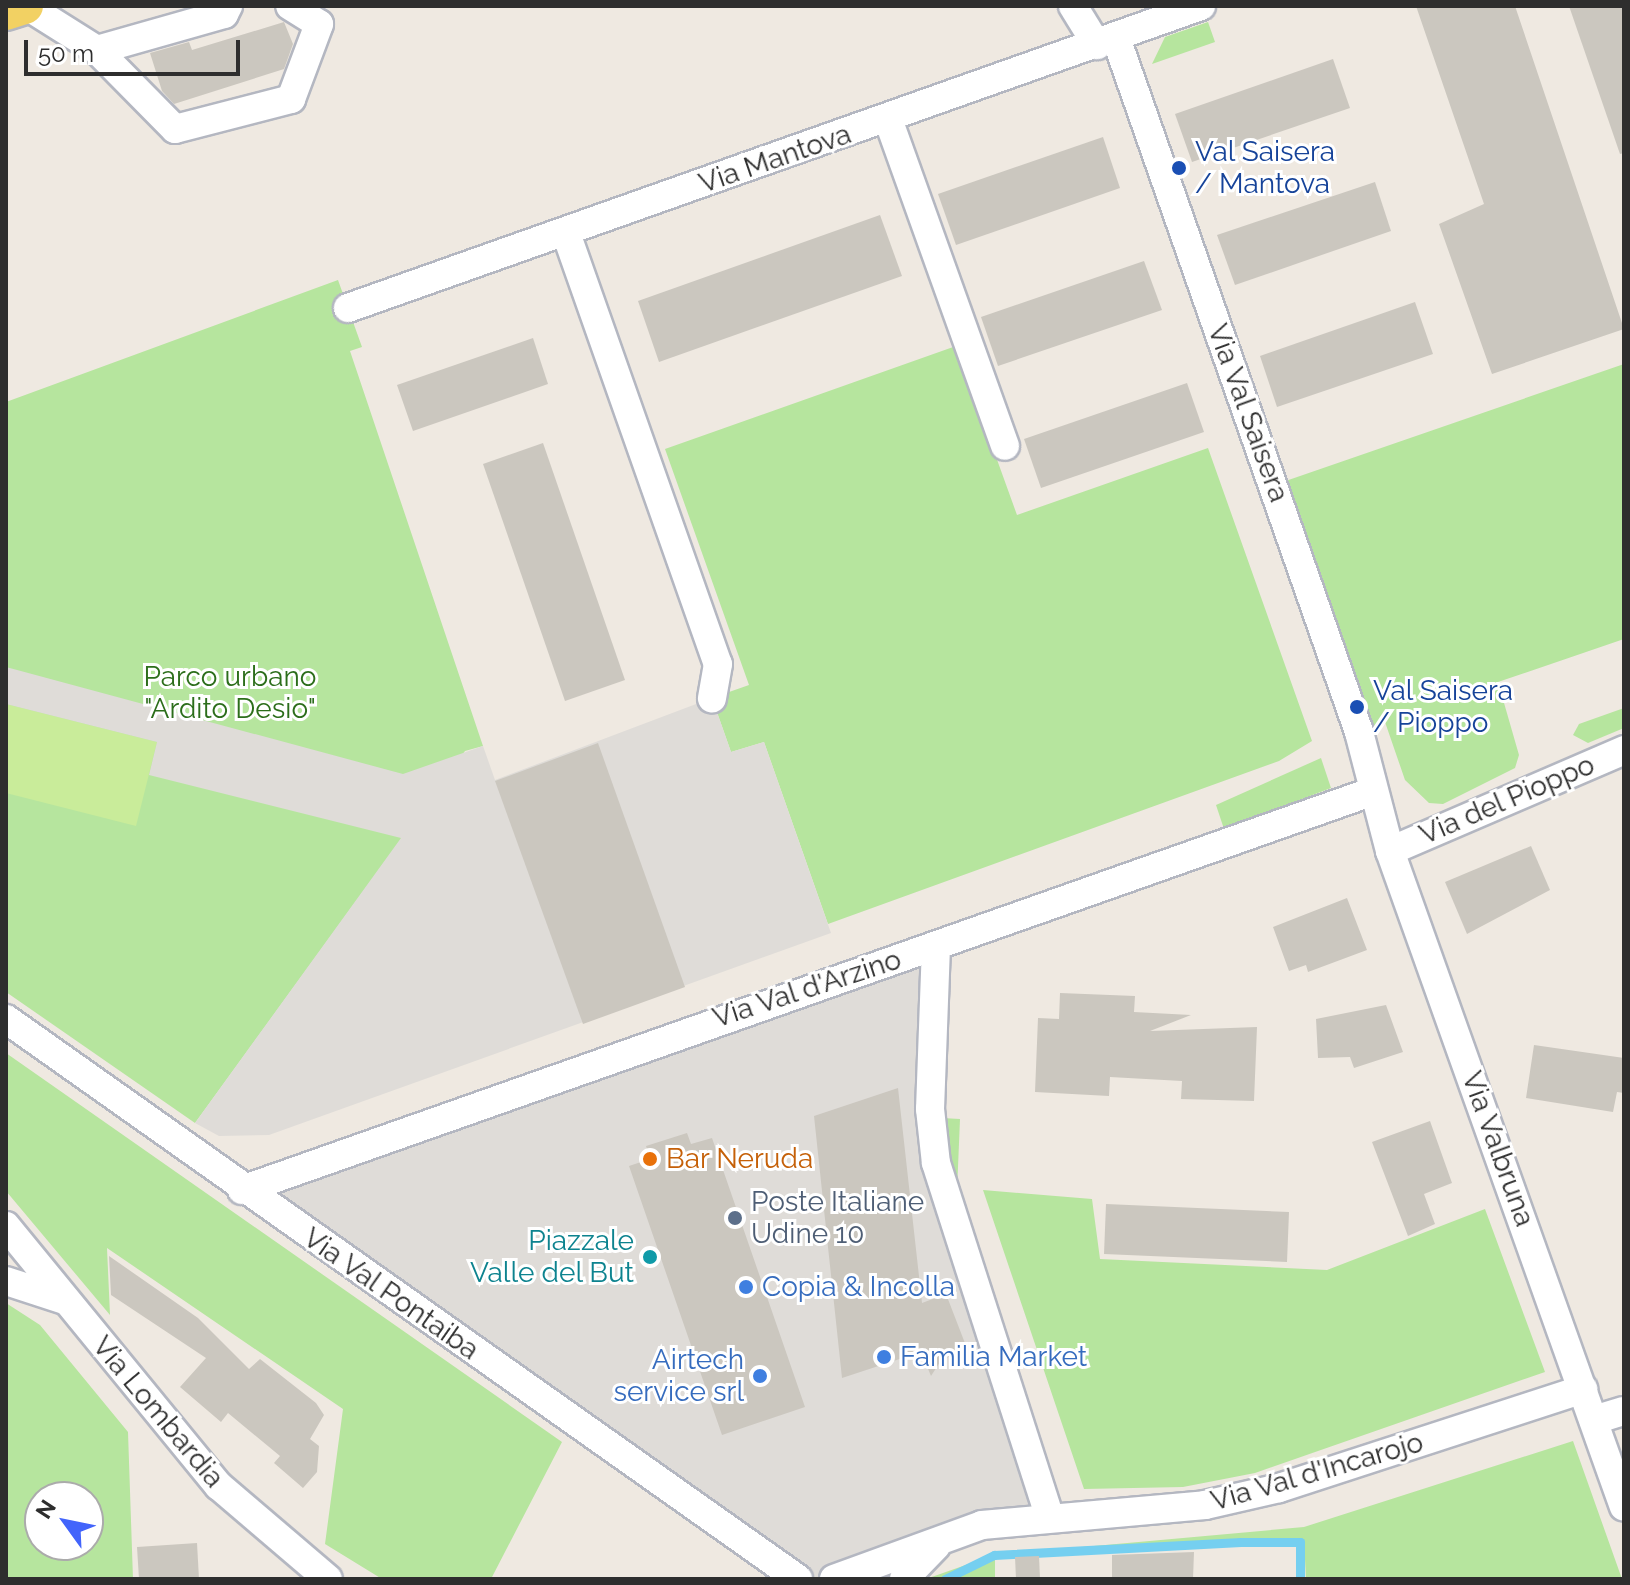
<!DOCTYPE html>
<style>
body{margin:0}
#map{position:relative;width:1630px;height:1585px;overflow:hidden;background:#efe9e1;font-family:Raleway,sans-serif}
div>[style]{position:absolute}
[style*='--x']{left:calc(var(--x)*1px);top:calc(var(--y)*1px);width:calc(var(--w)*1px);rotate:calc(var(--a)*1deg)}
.green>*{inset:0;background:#b6e59e}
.pitch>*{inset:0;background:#c9ec9a}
.plaza>*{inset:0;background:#dfdcd8}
.stream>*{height:9px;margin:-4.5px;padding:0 4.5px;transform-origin:4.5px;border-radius:4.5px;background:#75cff0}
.building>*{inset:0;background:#cbc7bf}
.roads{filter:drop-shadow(2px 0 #b4b7c1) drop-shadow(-2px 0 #b4b7c1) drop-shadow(0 2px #b4b7c1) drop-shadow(0 -2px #b4b7c1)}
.minor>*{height:28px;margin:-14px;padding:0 14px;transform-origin:14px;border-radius:14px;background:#fff}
.major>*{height:36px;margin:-18px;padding:0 18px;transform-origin:18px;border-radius:18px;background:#f2d163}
.dots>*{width:22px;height:22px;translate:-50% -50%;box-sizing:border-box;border:4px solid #fff;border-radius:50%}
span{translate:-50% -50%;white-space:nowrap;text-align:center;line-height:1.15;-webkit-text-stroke:6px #fff;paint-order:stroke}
.transit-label{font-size:28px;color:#164399}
.left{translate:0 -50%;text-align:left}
.street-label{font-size:28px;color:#2e2e2e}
.park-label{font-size:28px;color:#2c6e1b}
.food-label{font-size:28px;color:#c56008}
.service-label{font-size:28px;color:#4e5e75}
.culture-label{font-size:28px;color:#0d838f}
.right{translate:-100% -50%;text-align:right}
.shop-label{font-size:28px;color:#366cbe}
.frame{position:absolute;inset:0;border:8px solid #2e2e2e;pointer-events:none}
.north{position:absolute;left:24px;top:1481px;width:80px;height:80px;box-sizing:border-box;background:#fff;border:2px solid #ababab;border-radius:50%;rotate:303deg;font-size:22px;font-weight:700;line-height:32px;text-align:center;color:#2e2e2e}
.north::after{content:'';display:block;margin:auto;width:28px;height:36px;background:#4264fb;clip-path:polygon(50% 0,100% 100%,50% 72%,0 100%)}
.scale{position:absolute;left:24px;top:40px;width:216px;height:36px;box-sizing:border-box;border:4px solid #2e2e2e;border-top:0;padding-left:10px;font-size:24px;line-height:28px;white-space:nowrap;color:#2e2e2e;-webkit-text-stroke:6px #fff;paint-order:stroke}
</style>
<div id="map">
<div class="green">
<i style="clip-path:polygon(1208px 22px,1215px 42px,1152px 64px,1165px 37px)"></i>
<i style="clip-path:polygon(338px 280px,362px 347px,350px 351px,483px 746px,465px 751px,195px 1123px,6px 992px,6px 402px)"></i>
<i style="clip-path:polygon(956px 346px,1017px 515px,1208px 448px,1312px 741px,1279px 761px,828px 924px,764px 742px,731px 752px,712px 698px,749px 685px,665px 449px)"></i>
<i style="clip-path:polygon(1624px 364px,1624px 639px,1498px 682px,1519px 755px,1515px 768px,1443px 804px,1429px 803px,1405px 780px,1385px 722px,1359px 732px,1274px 485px)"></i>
<i style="clip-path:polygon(1624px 708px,1624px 728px,1588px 743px,1573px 735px,1579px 724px)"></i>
<i style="clip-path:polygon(1321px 758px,1331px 788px,1224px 829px,1216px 805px)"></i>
<i style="clip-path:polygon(6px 1053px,562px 1442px,491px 1579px,382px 1579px,325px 1544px,343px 1409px,107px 1248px,110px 1315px,6px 1191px)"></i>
<i style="clip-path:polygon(942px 1118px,960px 1119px,957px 1191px,946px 1153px)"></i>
<i style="clip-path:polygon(983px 1190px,1092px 1199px,1100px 1259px,1327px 1270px,1485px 1209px,1545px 1372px,1255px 1473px,1183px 1487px,1084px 1489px)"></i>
<i style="clip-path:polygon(evenodd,6px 1303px,40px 1325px,128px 1432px,133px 1579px,6px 1579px,6px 1303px,40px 1497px,88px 1497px,88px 1545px,40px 1545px,40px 1497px)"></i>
<i style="clip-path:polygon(1573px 1441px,1622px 1579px,1306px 1579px,1304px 1540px,995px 1555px,995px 1579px,926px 1579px,994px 1555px,1304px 1527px)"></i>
</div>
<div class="pitch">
<i style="clip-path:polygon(6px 704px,157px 742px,136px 826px,6px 793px)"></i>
</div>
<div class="plaza">
<i style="clip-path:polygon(6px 667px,403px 774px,483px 746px,495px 780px,712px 698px,731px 752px,764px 742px,831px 933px,269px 1135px,219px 1136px,195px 1123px,401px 838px,149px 775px,157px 742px,6px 704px)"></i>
<i style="clip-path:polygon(936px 946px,930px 1109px,1049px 1514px,834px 1579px,798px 1579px,242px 1190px)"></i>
</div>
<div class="stream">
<i style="--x:945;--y:1579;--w:55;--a:-26.1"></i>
<i style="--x:994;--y:1555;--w:247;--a:-3"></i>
<i style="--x:1241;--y:1542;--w:59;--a:0"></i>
<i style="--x:1300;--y:1542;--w:37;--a:90"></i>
</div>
<div class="building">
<i style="clip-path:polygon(1416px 6px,1515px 6px,1624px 329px,1492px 374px,1439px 224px,1484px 204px)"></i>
<i style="clip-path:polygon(1569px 6px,1624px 6px,1624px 153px,1620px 154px)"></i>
<i style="clip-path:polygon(284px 22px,293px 44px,284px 69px,174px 104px,162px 91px,150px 53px,189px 42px,192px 50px)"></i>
<i style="clip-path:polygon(1333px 59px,1350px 108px,1192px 162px,1175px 114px)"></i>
<i style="clip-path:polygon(1103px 137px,1120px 188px,956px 245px,938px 194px)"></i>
<i style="clip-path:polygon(1375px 182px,1391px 231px,1235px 285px,1217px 235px)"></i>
<i style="clip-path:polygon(880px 215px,902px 276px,659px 362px,638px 301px)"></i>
<i style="clip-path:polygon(1144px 261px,1162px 310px,998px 366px,981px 317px)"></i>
<i style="clip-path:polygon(1415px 302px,1433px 354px,1277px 407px,1260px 356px)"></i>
<i style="clip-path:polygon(533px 338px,548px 384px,413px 431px,397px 385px)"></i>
<i style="clip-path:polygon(1187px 383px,1204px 432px,1041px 488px,1024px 439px)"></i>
<i style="clip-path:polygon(543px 443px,625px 680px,565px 701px,483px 464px)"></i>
<i style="clip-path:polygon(598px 743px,685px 987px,583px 1024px,495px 781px)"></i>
<i style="clip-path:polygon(1531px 846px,1550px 890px,1467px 934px,1445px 882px)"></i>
<i style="clip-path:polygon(1347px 898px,1367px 950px,1308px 972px,1306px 965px,1289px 971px,1273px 927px)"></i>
<i style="clip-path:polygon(1060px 993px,1135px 996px,1134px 1012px,1191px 1015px,1150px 1031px,1257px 1027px,1254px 1101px,1181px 1099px,1182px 1081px,1110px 1077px,1109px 1096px,1035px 1092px,1038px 1018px,1059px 1019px)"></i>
<i style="clip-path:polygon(1386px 1005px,1403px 1052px,1354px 1068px,1350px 1057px,1318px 1058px,1316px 1019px)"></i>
<i style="clip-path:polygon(1534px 1045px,1624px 1058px,1624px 1093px,1617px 1092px,1613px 1112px,1526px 1098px)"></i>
<i style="clip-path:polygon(898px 1088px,922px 1303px,946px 1294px,968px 1351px,942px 1359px,931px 1376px,921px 1352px,842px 1378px,814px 1116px)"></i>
<i style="clip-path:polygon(1430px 1121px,1452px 1183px,1424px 1194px,1435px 1224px,1408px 1236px,1372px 1142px)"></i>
<i style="clip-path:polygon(687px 1133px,691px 1144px,712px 1138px,805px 1407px,722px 1435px,629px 1166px,650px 1159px,646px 1146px)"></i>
<i style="clip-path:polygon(1106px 1204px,1289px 1212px,1287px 1262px,1104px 1254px)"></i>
<i style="clip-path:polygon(109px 1256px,198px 1318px,249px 1369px,260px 1359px,316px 1403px,324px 1415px,310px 1439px,319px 1446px,317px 1472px,303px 1488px,274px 1463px,280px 1456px,228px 1413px,221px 1422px,180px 1387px,206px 1358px,111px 1295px)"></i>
<i style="clip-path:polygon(197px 1543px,199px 1579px,139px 1579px,137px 1547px)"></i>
<i style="clip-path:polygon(1194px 1552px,1193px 1579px,1112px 1579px,1112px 1555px)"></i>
<i style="clip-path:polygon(1039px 1556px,1040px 1579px,1016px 1579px,1015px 1557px)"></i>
</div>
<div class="roads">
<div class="minor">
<i style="--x:27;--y:6;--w:83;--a:32.2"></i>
<i style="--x:97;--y:50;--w:132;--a:-15.8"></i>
<i style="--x:224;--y:14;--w:9;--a:-63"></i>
<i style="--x:1073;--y:6;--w:46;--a:58.4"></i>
<i style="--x:1116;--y:38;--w:735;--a:70.7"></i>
<i style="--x:1359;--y:732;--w:123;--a:75.4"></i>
<i style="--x:1390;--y:851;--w:696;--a:70.37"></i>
<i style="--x:97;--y:50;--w:111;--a:45.4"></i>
<i style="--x:175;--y:129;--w:120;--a:-14.5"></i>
<i style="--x:291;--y:99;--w:80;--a:-69.5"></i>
<i style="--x:319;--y:24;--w:34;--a:-148"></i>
<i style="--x:888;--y:119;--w:347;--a:70.3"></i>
<i style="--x:566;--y:233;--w:457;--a:70.6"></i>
<i style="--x:718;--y:664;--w:35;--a:100"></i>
<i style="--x:348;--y:308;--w:905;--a:-19.5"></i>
<i style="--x:1390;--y:851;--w:255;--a:-23.3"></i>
<i style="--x:936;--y:946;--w:163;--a:92.1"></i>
<i style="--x:930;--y:1109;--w:54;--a:83.7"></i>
<i style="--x:936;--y:1163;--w:369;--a:72.2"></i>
<i style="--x:6;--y:1019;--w:970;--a:35.26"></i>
<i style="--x:242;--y:1190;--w:1200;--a:-19.42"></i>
<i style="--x:6;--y:1226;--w:336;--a:50.7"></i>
<i style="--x:219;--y:1486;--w:143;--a:40.5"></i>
<i style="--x:6;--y:1281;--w:62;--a:17.9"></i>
<i style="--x:1594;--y:1420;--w:31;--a:-17"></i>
<i style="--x:834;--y:1579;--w:158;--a:-20"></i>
<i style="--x:982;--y:1525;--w:224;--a:-5.1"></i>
<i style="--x:1205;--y:1505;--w:76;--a:-12.9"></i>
<i style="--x:1279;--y:1488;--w:320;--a:-18"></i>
<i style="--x:904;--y:1579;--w:46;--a:-45.9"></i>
</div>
<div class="major">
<i style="--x:6;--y:12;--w:20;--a:-18"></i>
</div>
</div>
<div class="dots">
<i style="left:1179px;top:168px;background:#1a4fb4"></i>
<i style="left:1357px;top:707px;background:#1a4fb4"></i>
<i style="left:650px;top:1159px;background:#e8710a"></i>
<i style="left:735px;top:1218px;background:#5c6f8a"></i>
<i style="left:650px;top:1257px;background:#0f9aa8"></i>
<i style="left:746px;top:1287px;background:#3f7fe0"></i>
<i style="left:884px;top:1357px;background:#3f7fe0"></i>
<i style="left:760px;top:1376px;background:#3f7fe0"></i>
</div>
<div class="transit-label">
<span class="left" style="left:1195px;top:168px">Val Saisera<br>/ Mantova</span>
<span class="left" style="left:1373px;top:707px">Val Saisera<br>/ Pioppo</span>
</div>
<div class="street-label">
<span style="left:775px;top:159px;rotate:-19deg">Via Mantova</span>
<span style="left:1248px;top:413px;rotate:70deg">Via Val Saisera</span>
<span style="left:1507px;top:800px;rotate:-23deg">Via del Pioppo</span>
<span style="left:807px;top:989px;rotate:-18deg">Via Val d'Arzino</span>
<span style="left:1498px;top:1149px;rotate:70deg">Via Valbruna</span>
<span style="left:391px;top:1294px;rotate:35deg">Via Val Pontaiba</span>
<span style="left:158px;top:1412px;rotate:50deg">Via Lombardia</span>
<span style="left:1317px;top:1472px;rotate:-16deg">Via Val d'Incarojo</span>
</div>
<div class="park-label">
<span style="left:230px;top:693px">Parco urbano<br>"Ardito Desio"</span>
</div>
<div class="food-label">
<span class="left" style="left:666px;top:1159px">Bar Neruda</span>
</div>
<div class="service-label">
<span class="left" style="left:751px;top:1218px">Poste Italiane<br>Udine 10</span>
</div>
<div class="culture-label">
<span class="right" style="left:634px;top:1257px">Piazzale<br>Valle del But</span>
</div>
<div class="shop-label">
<span class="left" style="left:762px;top:1287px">Copia &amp; Incolla</span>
<span class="left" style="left:900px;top:1357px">Familia Market</span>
<span class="right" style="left:744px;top:1376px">Airtech<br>service srl</span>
</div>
<div class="frame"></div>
<div class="north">N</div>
<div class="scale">50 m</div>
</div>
